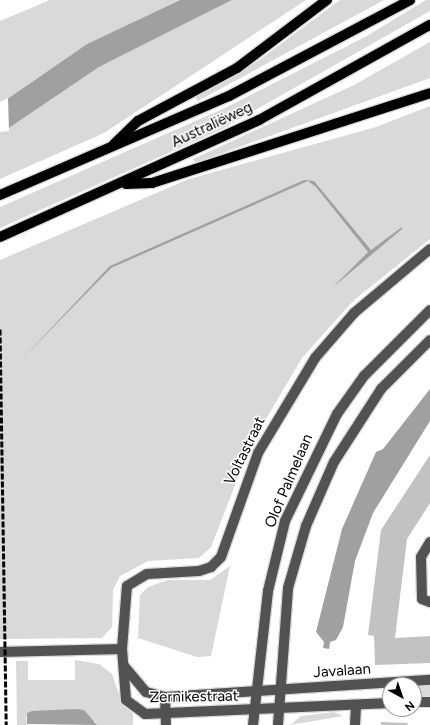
<!DOCTYPE html>
<meta charset="utf-8">
<style>
body{margin:0}
#map{position:relative;width:430px;height:725px;overflow:hidden;background:#fff;font-family:Figtree,sans-serif}
div>[style]{position:absolute}
[style*='--x']{left:calc(var(--x)*1px);top:calc(var(--y)*1px);width:calc(var(--w)*1px);rotate:calc(var(--a)*1deg)}
.green>*{inset:0;background:#d9d9d9}
.water>*{inset:0;background:#a0a0a0}
.pier>*{inset:0;background:#fff}
.building>*{inset:0;background:#c2c2c2}
.roads{filter:drop-shadow(1px 0 #dbdbdb) drop-shadow(-1px 0 #dbdbdb) drop-shadow(0 1px #dbdbdb) drop-shadow(0 -1px #dbdbdb)}
.minor>*{height:10px;margin:-5px;padding:0 5px;transform-origin:5px;border-radius:5px;background:#525252}
.major>*{height:10px;margin:-5px;padding:0 5px;transform-origin:5px;border-radius:5px;background:#000}
.rail>*{height:3px;margin-top:-1.5px;transform-origin:0;background:repeating-linear-gradient(90deg,#000 0 6px,transparent 0 8px)}
span{translate:-50% -50%;white-space:nowrap;text-align:center;line-height:1.15;-webkit-text-stroke:3px #fff;paint-order:stroke}
.street-label{font-size:15px;color:#000}
.north{position:absolute;left:382px;top:677px;width:40px;height:40px;box-sizing:border-box;background:#fff;border:1px solid #999;border-radius:50%;rotate:140deg;font-size:11px;font-weight:700;line-height:16px;text-align:center;color:#000}
.north::after{content:'';display:block;margin:auto;width:14px;height:18px;background:#000;clip-path:polygon(50% 0,100% 100%,50% 72%,0 100%)}
</style>
<div id="map">
<div class="green">
<i style="clip-path:polygon(50px 0,180px 0,87px 44px,0 104px,0 21px)"></i>
<i style="clip-path:polygon(232px 0,306px 0,104px 133px,0 179px,0 130px,6px 130px,99px 67px)"></i>
<i style="clip-path:polygon(340px 0,384px 0,198px 101px,195px 97px,258px 61px)"></i>
<i style="clip-path:polygon(426px 0,430px 0,430px 11px,222px 129px,0 228px,0 207px,225px 108px,365px 37px)"></i>
<i style="clip-path:polygon(430px 42px,430px 78px,195px 163px,193px 159px,354px 85px)"></i>
<i style="clip-path:polygon(430px 106px,430px 239px,353px 301px,302px 358px,251px 444px,211px 547px,199px 558px,148px 561px,120px 576px,113px 590px,112px 627px,102px 638px,0 639px,0 260px,189px 179px,376px 127px)"></i>
<i style="clip-path:polygon(230px 566px,211px 656px,197px 657px,138px 638px,140px 595px,148px 587px,168px 580px,210px 580px)"></i>
<i style="clip-path:polygon(75px 660px,99px 664px,112px 674px,121px 700px,133px 714px,133px 725px,97px 725px,95px 721px,26px 716px,27px 725px,17px 725px,16px 661px,28px 661px,28px 680px,75px 680px)"></i>
<i style="clip-path:polygon(430px 685px,430px 697px,414px 698px,414px 687px)"></i>
<i style="clip-path:polygon(334px 712px,343px 716px,290px 725px,301px 716px)"></i>
</div>
<div class="water">
<i style="clip-path:polygon(180px 0,232px 0,99px 67px,6px 130px,0 104px,87px 44px)"></i>
<i style="clip-path:polygon(304px 180px,314px 181px,371px 250px,402px 227px,402px 229px,332px 288px,368px 252px,316px 187px,308px 181px,111px 268px,21px 360px,110px 266px)"></i>
<i style="clip-path:polygon(430px 389px,430px 421px,373px 513px,355px 561px,343px 627px,336px 640px,330px 642px,329px 649px,323px 648px,324px 642px,316px 632px,342px 529px,376px 452px,383px 449px)"></i>
<i style="clip-path:polygon(77px 709px,84px 710px,97px 725px,27px 724px,27px 713px,32px 711px)"></i>
</div>
<div class="pier">
<i style="clip-path:polygon(8px 98px,9px 131px,0 132px,0 102px)"></i>
</div>
<div class="building">
<i style="clip-path:polygon(430px 455px,430px 503px,407px 539px,395px 638px,430px 636px,430px 663px,375px 665px,374px 636px,368px 635px,381px 530px)"></i>
<i style="clip-path:polygon(381px 722px,408px 723px,407px 725px,381px 725px)"></i>
</div>
<div class="roads">
<div class="minor">
<i style="--x:430;--y:542;--w:17;--a:121"></i>
<i style="--x:421;--y:557;--w:42;--a:88.6"></i>
<i style="--x:422;--y:599;--w:9;--a:21"></i>
<i style="--x:122;--y:649;--w:63;--a:-85.5"></i>
<i style="--x:127;--y:586;--w:23;--a:-31"></i>
<i style="--x:147;--y:574;--w:52;--a:-3.3"></i>
<i style="--x:199;--y:571;--w:13;--a:-18"></i>
<i style="--x:211;--y:567;--w:14;--a:-45"></i>
<i style="--x:221;--y:557;--w:110;--a:-70.4"></i>
<i style="--x:258;--y:453;--w:111;--a:-59"></i>
<i style="--x:315;--y:358;--w:60;--a:-49.1"></i>
<i style="--x:354;--y:313;--w:99;--a:-40.1"></i>
<i style="--x:0;--y:652;--w:122;--a:-1.4"></i>
<i style="--x:122;--y:649;--w:51;--a:85.5"></i>
<i style="--x:126;--y:700;--w:24;--a:36"></i>
<i style="--x:145;--y:714;--w:245;--a:-2.6"></i>
<i style="--x:124;--y:666;--w:34;--a:50"></i>
<i style="--x:146;--y:692;--w:20;--a:15"></i>
<i style="--x:165;--y:697;--w:266;--a:-3.7"></i>
<i style="--x:165;--y:697;--w:28;--a:88"></i>
<i style="--x:414;--y:702;--w:16;--a:0"></i>
<i style="--x:253;--y:725;--w:135;--a:-83.6"></i>
<i style="--x:268;--y:591;--w:72;--a:-76.3"></i>
<i style="--x:285;--y:521;--w:119;--a:-64.1"></i>
<i style="--x:337;--y:414;--w:47;--a:-54.6"></i>
<i style="--x:364;--y:376;--w:93;--a:-45"></i>
<i style="--x:278;--y:725;--w:137;--a:-85.8"></i>
<i style="--x:288;--y:588;--w:65;--a:-73.8"></i>
<i style="--x:306;--y:526;--w:70;--a:-66.4"></i>
<i style="--x:334;--y:462;--w:87;--a:-57.2"></i>
<i style="--x:381;--y:389;--w:69;--a:-45"></i>
<i style="--x:355;--y:725;--w:20;--a:-87"></i>
</div>
<div class="major">
<i style="--x:114;--y:144;--w:33;--a:-44"></i>
<i style="--x:138;--y:121;--w:112;--a:-28.2"></i>
<i style="--x:237;--y:68;--w:113;--a:-37.1"></i>
<i style="--x:126;--y:184;--w:26;--a:-2"></i>
<i style="--x:152;--y:183;--w:292;--a:-17.9"></i>
<i style="--x:0;--y:195;--w:249;--a:-23.4"></i>
<i style="--x:229;--y:96;--w:205;--a:-27.9"></i>
<i style="--x:0;--y:237;--w:284;--a:-24.3"></i>
<i style="--x:259;--y:120;--w:196;--a:-29.1"></i>
</div>
</div>
<div class="rail">
<i style="--x:0;--y:329;--w:396;--a:89.1"></i>
</div>
<div class="street-label">
<span style="left:212px;top:125px;rotate:-25deg">Australiëweg</span>
<span style="left:245px;top:451px;rotate:-64deg">Voltastraat</span>
<span style="left:289px;top:481px;rotate:-67deg">Olof Palmelaan</span>
<span style="left:342px;top:671px;rotate:-4deg">Javalaan</span>
<span style="left:194px;top:697px;rotate:-1deg">Zernikestraat</span>
</div>
<div class="north">N</div>
</div>
